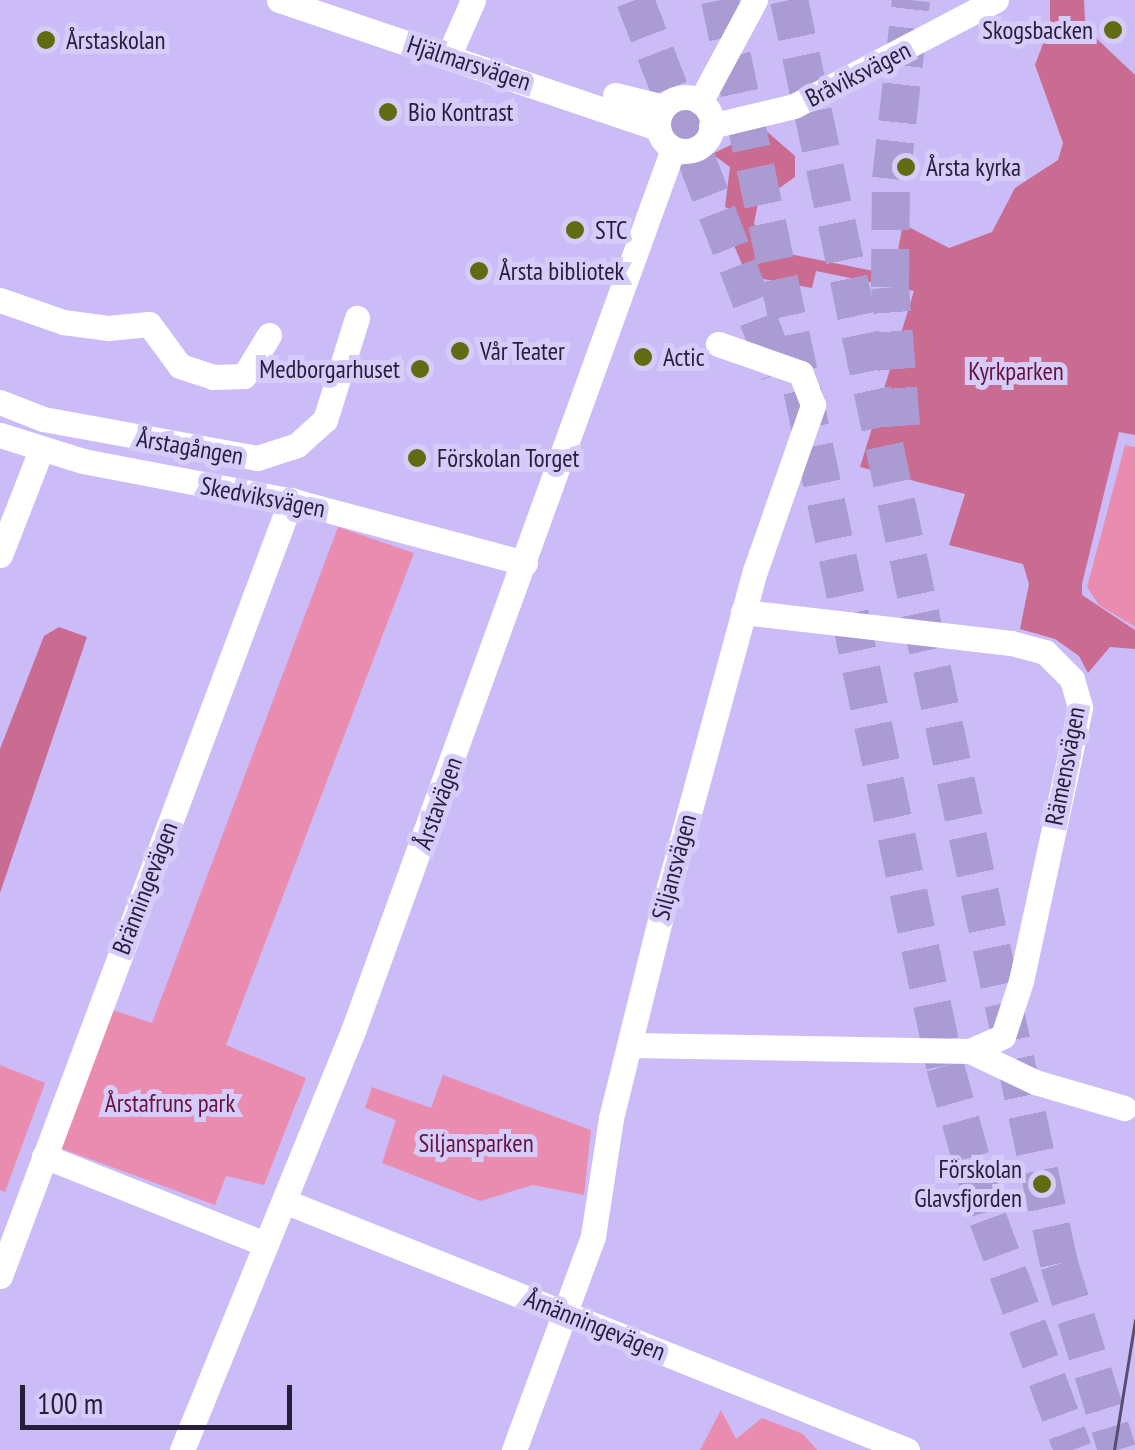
<!DOCTYPE html>
<meta charset="utf-8">
<style>
body{margin:0}
#map{position:relative;width:1135px;height:1450px;overflow:hidden;background:#cbbcf8;font-family:"PT Sans Narrow",sans-serif}
div>[style]{position:absolute}
[style*='--x']{left:calc(var(--x)*1px);top:calc(var(--y)*1px);width:calc(var(--w)*1px);rotate:calc(var(--a)*1deg)}
.green>*{inset:0;background:#ea8cb0}
.forest>*{inset:0;background:#ca6c92}
.highway-tunnel>*{height:38px;margin-top:-19px;transform-origin:0;background:repeating-linear-gradient(90deg,#aa9cd2 0 38px,transparent 0 57px)}
.minor>*{height:25px;margin:-12.5px;padding:0 12.5px;transform-origin:12.5px;border-radius:12.5px;background:#fff}
.minor>.ring{margin:-12.5px;padding:0;box-sizing:content-box;background:none;border:25px solid #fff;border-radius:50%}
.tram>*{height:2.5px;margin:-1.25px;padding:0 1.25px;transform-origin:1.25px;border-radius:1.25px;background:#574d72}
.dots>*{width:28px;height:28px;translate:-50% -50%;box-sizing:border-box;border:5px solid #d6ccf9;border-radius:50%}
span{translate:-50% -50%;white-space:nowrap;text-align:center;line-height:1.15;-webkit-text-stroke:10px #d6ccf9;paint-order:stroke}
.poi-label{font-size:25px;color:#261e3a}
.right{translate:-100% -50%;text-align:right}
.left{translate:0 -50%;text-align:left}
.street-label{font-size:25px;color:#261e3a}
.park-label{font-size:25px;color:#68123d}
.scale{position:absolute;left:20px;top:1385px;width:272px;height:45px;box-sizing:border-box;border:5px solid #261e3a;border-top:0;padding-left:12px;font-size:30px;line-height:35px;white-space:nowrap;color:#261e3a;-webkit-text-stroke:8px #d6ccf9;paint-order:stroke}
</style>
<div id="map">
<div class="green">
<i style="clip-path:polygon(1125px 445px,1135px 447px,1135px 627px,1099px 605px,1087px 587px)"></i>
<i style="clip-path:polygon(338px 527px,414px 553px,226px 1045px,306px 1078px,264px 1185px,226px 1176px,215px 1205px,60px 1148px,113px 1010px,152px 1023px)"></i>
<i style="clip-path:polygon(0 1065px,45px 1083px,5px 1192px,0 1190px)"></i>
<i style="clip-path:polygon(443px 1075px,591px 1130px,584px 1195px,533px 1185px,480px 1201px,382px 1163px,396px 1120px,365px 1108px,372px 1087px,431px 1108px)"></i>
<i style="clip-path:polygon(721px 1410px,736px 1439px,762px 1418px,803px 1434px,817px 1450px,700px 1450px)"></i>
</div>
<div class="forest">
<i style="clip-path:polygon(1050px 0,1084px 0,1085px 21px,1098px 40px,1135px 75px,1135px 435px,1119px 432px,1082px 584px,1082px 595px,1135px 630px,1135px 649px,1110px 647px,1088px 673px,1079px 656px,1055px 639px,1020px 629px,1029px 584px,1023px 564px,949px 545px,965px 494px,860px 467px,914px 291px,816px 271px,812px 288px,747px 276px,733px 243px,734px 211px,725px 207px,730px 167px,712px 154px,764px 129px,795px 156px,795px 177px,758px 203px,754px 224px,775px 251px,893px 275px,903px 224px,949px 248px,992px 232px,1015px 188px,1058px 160px,1063px 143px,1035px 65px,1050px 25px)"></i>
<i style="clip-path:polygon(59px 627px,87px 637px,0 893px,0 749px,44px 636px)"></i>
</div>
<div class="highway-tunnel">
<i style="--x:635;--y:0;--w:400;--a:68.9"></i>
<i style="--x:720;--y:0;--w:1089;--a:78.08"></i>
<i style="--x:945;--y:1066;--w:159;--a:74.3"></i>
<i style="--x:988;--y:1219;--w:246;--a:69.8"></i>
<i style="--x:789;--y:0;--w:1293;--a:77.94"></i>
<i style="--x:1059;--y:1264;--w:195;--a:72.7"></i>
<i style="--x:901;--y:426;--w:139;--a:-94.5"></i>
<i style="--x:890;--y:287;--w:108;--a:-89.5"></i>
<i style="--x:891;--y:179;--w:180;--a:-83.6"></i>
</div>
<div class="minor">
<i style="--x:279;--y:0;--w:400;--a:18.7"></i>
<i style="--x:449;--y:55;--w:60;--a:-66.4"></i>
<i style="--x:615;--y:95;--w:50;--a:13.8"></i>
<i class="ring" style="left:658px;top:97px;width:29px;height:29px"></i>
<i style="--x:700;--y:102;--w:116;--a:-61.7"></i>
<i style="--x:711;--y:126;--w:85;--a:-13.5"></i>
<i style="--x:794;--y:106;--w:228;--a:-27.7"></i>
<i style="--x:0;--y:300;--w:67;--a:19.2"></i>
<i style="--x:63;--y:322;--w:45;--a:7.6"></i>
<i style="--x:108;--y:328;--w:41;--a:-5.6"></i>
<i style="--x:149;--y:324;--w:52;--a:53.6"></i>
<i style="--x:180;--y:366;--w:35;--a:18"></i>
<i style="--x:213;--y:377;--w:31;--a:-2"></i>
<i style="--x:244;--y:376;--w:48;--a:-58.6"></i>
<i style="--x:0;--y:402;--w:46;--a:21.6"></i>
<i style="--x:43;--y:419;--w:218;--a:10.3"></i>
<i style="--x:257;--y:458;--w:42;--a:-18"></i>
<i style="--x:297;--y:445;--w:38;--a:-42"></i>
<i style="--x:325;--y:420;--w:107;--a:-72.6"></i>
<i style="--x:0;--y:435;--w:87;--a:17.4"></i>
<i style="--x:83;--y:461;--w:218;--a:10.8"></i>
<i style="--x:297;--y:502;--w:236;--a:15"></i>
<i style="--x:0;--y:555;--w:113;--a:-68.7"></i>
<i style="--x:631;--y:1045;--w:339;--a:1"></i>
<i style="--x:970;--y:1051;--w:36;--a:-24"></i>
<i style="--x:1003;--y:1036;--w:58;--a:-71.9"></i>
<i style="--x:1021;--y:981;--w:280;--a:-77.8"></i>
<i style="--x:1080;--y:707;--w:29;--a:-106"></i>
<i style="--x:1072;--y:679;--w:38;--a:-135"></i>
<i style="--x:1045;--y:652;--w:35;--a:-165"></i>
<i style="--x:1011;--y:643;--w:270;--a:-173.4"></i>
<i style="--x:970;--y:1051;--w:72;--a:25.5"></i>
<i style="--x:1035;--y:1082;--w:93;--a:16.3"></i>
<i style="--x:44;--y:1156;--w:238;--a:21.7"></i>
<i style="--x:284;--y:1201;--w:671;--a:21.79"></i>
<i style="--x:0;--y:1276;--w:829;--a:-69.44"></i>
<i style="--x:182;--y:1450;--w:453;--a:-67.8"></i>
<i style="--x:353;--y:1031;--w:938;--a:-70.06"></i>
<i style="--x:514;--y:1450;--w:228;--a:-69.7"></i>
<i style="--x:593;--y:1236;--w:119;--a:-81.3"></i>
<i style="--x:611;--y:1118;--w:204;--a:-76.1"></i>
<i style="--x:660;--y:920;--w:362;--a:-74.8"></i>
<i style="--x:755;--y:571;--w:176;--a:-70.7"></i>
<i style="--x:813;--y:405;--w:34;--a:-111"></i>
<i style="--x:801;--y:373;--w:88;--a:-160.7"></i>
</div>
<div class="tram">
<i style="--x:1114;--y:1450;--w:131;--a:-80.8"></i>
</div>
<div class="dots">
<i style="left:1113px;top:30px;background:#626b11"></i>
<i style="left:46px;top:40px;background:#626b11"></i>
<i style="left:388px;top:112px;background:#626b11"></i>
<i style="left:906px;top:167px;background:#626b11"></i>
<i style="left:575px;top:230px;background:#626b11"></i>
<i style="left:479px;top:271px;background:#626b11"></i>
<i style="left:460px;top:351px;background:#626b11"></i>
<i style="left:643px;top:357px;background:#626b11"></i>
<i style="left:420px;top:369px;background:#626b11"></i>
<i style="left:417px;top:458px;background:#626b11"></i>
<i style="left:1042px;top:1184px;background:#626b11"></i>
</div>
<div class="poi-label">
<span class="right" style="left:1093px;top:30px">Skogsbacken</span>
<span class="left" style="left:66px;top:40px">Årstaskolan</span>
<span class="left" style="left:408px;top:112px">Bio Kontrast</span>
<span class="left" style="left:926px;top:167px">Årsta kyrka</span>
<span class="left" style="left:595px;top:230px">STC</span>
<span class="left" style="left:499px;top:271px">Årsta bibliotek</span>
<span class="left" style="left:480px;top:351px">Vår Teater</span>
<span class="left" style="left:663px;top:357px">Actic</span>
<span class="right" style="left:400px;top:369px">Medborgarhuset</span>
<span class="left" style="left:437px;top:458px">Förskolan Torget</span>
<span class="right" style="left:1022px;top:1184px">Förskolan<br>Glavsfjorden</span>
</div>
<div class="street-label">
<span style="left:469px;top:63px;rotate:18deg">Hjälmarsvägen</span>
<span style="left:858px;top:74px;rotate:-27deg">Bråviksvägen</span>
<span style="left:190px;top:447px;rotate:10deg">Årstagången</span>
<span style="left:263px;top:497px;rotate:11deg">Skedviksvägen</span>
<span style="left:1065px;top:766px;rotate:-79deg">Rämensvägen</span>
<span style="left:438px;top:803px;rotate:-70deg">Årstavägen</span>
<span style="left:674px;top:867px;rotate:-75deg">Siljansvägen</span>
<span style="left:145px;top:888px;rotate:-69deg">Bränningevägen</span>
<span style="left:595px;top:1325px;rotate:22deg">Åmänningevägen</span>
</div>
<div class="park-label">
<span style="left:1016px;top:371px">Kyrkparken</span>
<span style="left:170px;top:1103px">Årstafruns park</span>
<span style="left:476px;top:1143px">Siljansparken</span>
</div>
<div class="scale">100 m</div>
</div>
